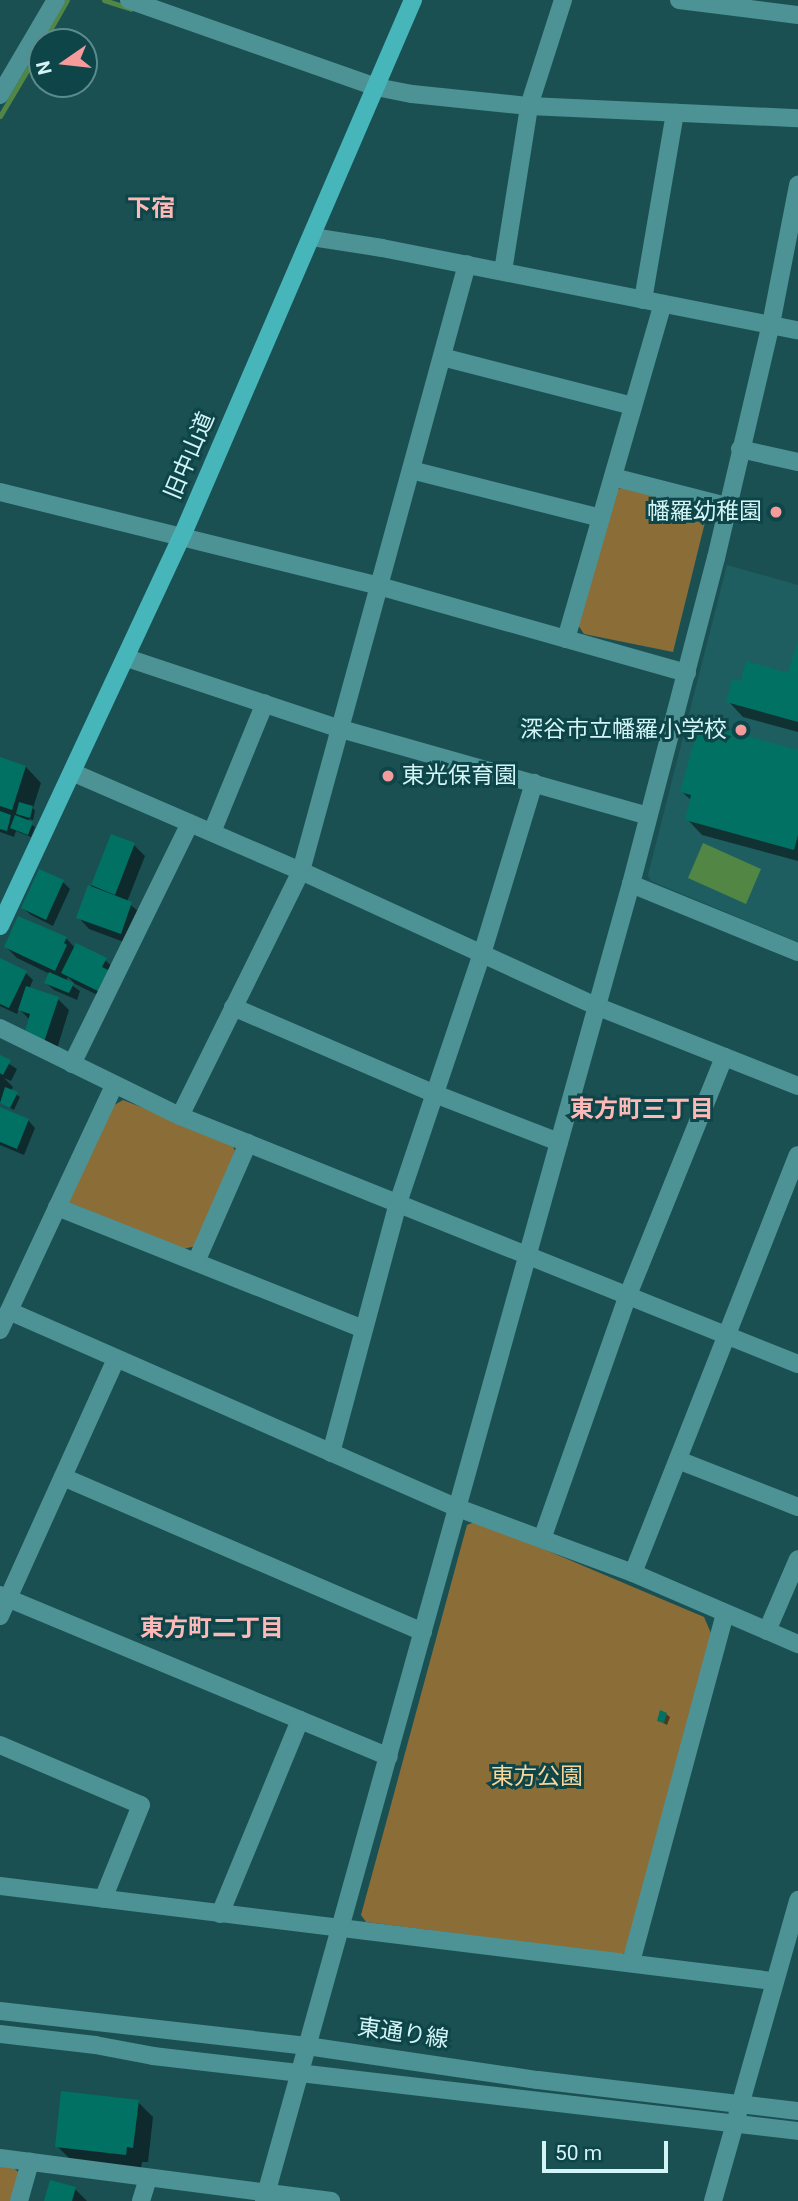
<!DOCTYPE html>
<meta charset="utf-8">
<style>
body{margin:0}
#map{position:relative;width:798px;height:2201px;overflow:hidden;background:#1b5053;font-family:Roboto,"Noto Sans JP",sans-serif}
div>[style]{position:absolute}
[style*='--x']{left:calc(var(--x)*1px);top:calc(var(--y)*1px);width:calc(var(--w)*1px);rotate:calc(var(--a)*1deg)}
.built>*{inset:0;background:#1e5e61}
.green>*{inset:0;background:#8b6d38}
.water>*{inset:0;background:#518644}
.shadow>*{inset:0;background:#0007}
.stream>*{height:5px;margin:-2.5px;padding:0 2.5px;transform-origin:2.5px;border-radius:2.5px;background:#518644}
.building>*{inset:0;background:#007162}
.minor>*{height:18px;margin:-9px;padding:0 9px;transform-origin:9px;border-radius:9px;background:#4d9295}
.major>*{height:18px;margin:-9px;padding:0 9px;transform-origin:9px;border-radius:9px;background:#46b6bb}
.dots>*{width:19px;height:19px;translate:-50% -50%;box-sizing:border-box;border:4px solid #0d4548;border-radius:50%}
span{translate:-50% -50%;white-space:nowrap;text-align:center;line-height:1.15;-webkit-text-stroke:6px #0d4548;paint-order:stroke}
.street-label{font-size:23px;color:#d3f4f6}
.poi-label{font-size:23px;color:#d3f4f6}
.right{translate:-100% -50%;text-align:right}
.left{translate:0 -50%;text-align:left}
.park-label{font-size:23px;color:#fad69b}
.neighbourhood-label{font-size:24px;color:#fdb8b8;font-weight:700}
.north{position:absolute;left:28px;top:28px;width:70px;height:70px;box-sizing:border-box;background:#0d4548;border:2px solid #5c8b8e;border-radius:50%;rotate:256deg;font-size:19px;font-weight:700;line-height:28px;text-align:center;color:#d3f4f6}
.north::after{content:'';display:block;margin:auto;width:24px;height:32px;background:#f59b9b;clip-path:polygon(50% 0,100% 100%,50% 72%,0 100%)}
.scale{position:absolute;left:542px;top:2141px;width:126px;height:32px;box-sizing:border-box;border:4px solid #d3f4f6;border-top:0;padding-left:9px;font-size:21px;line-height:24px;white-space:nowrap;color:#d3f4f6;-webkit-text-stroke:5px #0d4548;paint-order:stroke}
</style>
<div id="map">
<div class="built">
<i style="clip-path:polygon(727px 565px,798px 585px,798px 942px,651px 881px,648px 875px)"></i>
</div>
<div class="green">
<i style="clip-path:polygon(624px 486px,703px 506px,707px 514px,673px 652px,584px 634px,578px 625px,617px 490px)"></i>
<i style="clip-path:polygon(123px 1100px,231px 1142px,235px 1151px,196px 1246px,183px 1249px,68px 1202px,111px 1107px)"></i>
<i style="clip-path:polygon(477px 1521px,704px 1617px,713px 1638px,629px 1948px,622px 1955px,366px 1922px,361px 1915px,467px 1525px)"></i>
<i style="clip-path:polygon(0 2166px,14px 2168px,19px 2173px,11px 2201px,0 2201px)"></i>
</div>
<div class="water">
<i style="clip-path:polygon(703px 843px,761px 869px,746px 904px,688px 878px)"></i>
</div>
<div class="shadow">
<i style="clip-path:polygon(798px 643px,798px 732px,743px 717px,728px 701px,742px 684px,789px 675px)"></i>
<i style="clip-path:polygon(798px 752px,798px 861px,702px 835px,687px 819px,692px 801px,682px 792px)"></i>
<i style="clip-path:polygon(0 759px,26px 767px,41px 783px,33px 808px,35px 811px,33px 820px,29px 819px,28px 822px,35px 827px,31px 837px,16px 831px,14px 837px,0 832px)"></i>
<i style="clip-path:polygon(112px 836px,134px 845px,145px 856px,127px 902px,143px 915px,132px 945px,89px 929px,78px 917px)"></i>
<i style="clip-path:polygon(63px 882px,70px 889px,53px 926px,31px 915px,23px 908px)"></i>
<i style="clip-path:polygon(66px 938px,75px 948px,105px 960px,117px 971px,112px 1002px,75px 984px,68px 977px,66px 981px,80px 991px,77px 1000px,54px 990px,46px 983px,50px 974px,17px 958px,6px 947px)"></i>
<i style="clip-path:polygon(0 963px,26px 973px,33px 980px,29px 989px,58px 999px,69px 1010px,56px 1052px,37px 1046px,30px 1020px,19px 1009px,17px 1014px,0 1006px)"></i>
<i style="clip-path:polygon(0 1058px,17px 1069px,11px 1081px,4px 1078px,13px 1087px,11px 1091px,20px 1097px,14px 1110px,0 1102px)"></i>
<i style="clip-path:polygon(0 1109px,28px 1120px,35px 1128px,24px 1155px,0 1145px)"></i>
<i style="clip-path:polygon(666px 1714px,670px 1717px,667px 1725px,659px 1721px)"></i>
<i style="clip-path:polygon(138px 2102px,153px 2117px,148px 2162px,142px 2162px,141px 2169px,72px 2161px,57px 2146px)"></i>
<i style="clip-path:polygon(75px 2189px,87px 2201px,46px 2201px)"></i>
</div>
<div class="stream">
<i style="--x:104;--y:0;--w:28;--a:18"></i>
<i style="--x:43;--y:42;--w:48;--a:-60.3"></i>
<i style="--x:0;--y:116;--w:82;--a:-59.4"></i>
</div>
<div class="building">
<i style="clip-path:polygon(798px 640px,798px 722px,726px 702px,732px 679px,741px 681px,746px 661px,788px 673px)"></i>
<i style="clip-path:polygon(699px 723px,798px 750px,798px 835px,794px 850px,685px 820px,691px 795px,680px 792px)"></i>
<i style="clip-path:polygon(0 757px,26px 766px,12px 810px,0 806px)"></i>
<i style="clip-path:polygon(19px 802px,33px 806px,30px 818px,16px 814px)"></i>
<i style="clip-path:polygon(0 811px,11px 815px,7px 831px,0 829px)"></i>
<i style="clip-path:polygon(15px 815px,33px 822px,28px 835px,10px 828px)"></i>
<i style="clip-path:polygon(111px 834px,135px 843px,115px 895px,91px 885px)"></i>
<i style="clip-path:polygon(39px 869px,64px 880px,46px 920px,21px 908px)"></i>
<i style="clip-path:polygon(88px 885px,132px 902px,121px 934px,76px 918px)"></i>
<i style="clip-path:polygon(18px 916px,67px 937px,64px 943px,67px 945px,55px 971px,4px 947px)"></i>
<i style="clip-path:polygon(76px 943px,107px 958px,102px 967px,110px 971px,100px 992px,61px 973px)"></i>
<i style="clip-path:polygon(0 958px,27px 971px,9px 1008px,0 1004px)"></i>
<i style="clip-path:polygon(49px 972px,74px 983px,69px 993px,44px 983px)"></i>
<i style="clip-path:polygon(26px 986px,59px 997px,44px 1042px,24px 1035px,30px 1014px,18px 1010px)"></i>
<i style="clip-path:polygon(0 1055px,11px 1060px,3px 1075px,0 1073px)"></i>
<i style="clip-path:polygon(5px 1087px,18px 1092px,10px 1108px,0 1103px)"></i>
<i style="clip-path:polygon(0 1107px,29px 1119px,17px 1149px,0 1142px)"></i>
<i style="clip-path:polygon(660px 1710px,667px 1713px,664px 1723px,657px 1721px)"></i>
<i style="clip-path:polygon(61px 2091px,139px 2100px,133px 2148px,127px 2147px,126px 2155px,55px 2147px)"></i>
<i style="clip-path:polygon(50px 2180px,76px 2187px,72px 2201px,44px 2201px)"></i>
</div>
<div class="minor">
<i style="--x:129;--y:0;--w:262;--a:19.4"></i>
<i style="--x:376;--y:87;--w:37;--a:11"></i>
<i style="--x:412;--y:94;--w:118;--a:5.9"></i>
<i style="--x:529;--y:106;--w:269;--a:2.6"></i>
<i style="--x:679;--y:0;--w:120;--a:7.2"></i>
<i style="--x:0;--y:95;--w:110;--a:-59.5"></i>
<i style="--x:312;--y:237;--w:71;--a:8.9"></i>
<i style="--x:382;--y:248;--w:424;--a:11.2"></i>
<i style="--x:503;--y:271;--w:167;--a:-81"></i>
<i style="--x:529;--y:106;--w:111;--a:-72.2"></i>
<i style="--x:643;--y:300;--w:190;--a:-80.3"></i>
<i style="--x:442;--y:357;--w:197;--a:14.4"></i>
<i style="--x:740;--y:449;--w:59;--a:12.6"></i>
<i style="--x:411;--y:470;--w:196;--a:14.2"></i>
<i style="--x:613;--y:477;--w:118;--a:14.3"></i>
<i style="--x:0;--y:492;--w:390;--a:13.9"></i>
<i style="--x:379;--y:586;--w:320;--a:15.8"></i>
<i style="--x:566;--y:639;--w:349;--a:-73.9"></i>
<i style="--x:127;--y:658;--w:225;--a:18.4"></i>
<i style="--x:341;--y:729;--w:319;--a:15.8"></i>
<i style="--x:74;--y:773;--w:247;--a:23.4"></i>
<i style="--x:301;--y:871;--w:324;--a:24.6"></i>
<i style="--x:596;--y:1006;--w:217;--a:21.6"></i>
<i style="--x:212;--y:832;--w:139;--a:-67.7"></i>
<i style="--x:631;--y:884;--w:180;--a:22.2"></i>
<i style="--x:233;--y:1007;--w:220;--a:23.3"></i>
<i style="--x:435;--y:1094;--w:133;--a:21.2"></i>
<i style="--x:0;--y:1028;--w:200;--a:26.1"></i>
<i style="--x:180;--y:1116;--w:666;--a:21.87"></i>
<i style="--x:72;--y:1064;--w:268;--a:-63.9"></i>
<i style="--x:180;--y:1116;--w:273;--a:-63.7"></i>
<i style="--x:301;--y:871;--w:629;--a:-74.7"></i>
<i style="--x:57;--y:1207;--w:330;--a:21.7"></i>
<i style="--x:196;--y:1262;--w:130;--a:-66.4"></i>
<i style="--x:9;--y:1311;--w:490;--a:23.7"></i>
<i style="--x:458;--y:1508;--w:187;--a:20.4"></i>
<i style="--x:633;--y:1573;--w:180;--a:23.3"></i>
<i style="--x:0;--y:1330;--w:269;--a:-65"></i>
<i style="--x:331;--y:1453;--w:259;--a:-75"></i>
<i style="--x:398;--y:1203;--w:263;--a:-71.4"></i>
<i style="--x:482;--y:954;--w:179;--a:-73.1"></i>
<i style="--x:678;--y:1460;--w:129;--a:21.4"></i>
<i style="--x:63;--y:1477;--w:392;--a:23.3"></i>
<i style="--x:542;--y:1539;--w:259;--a:-70.6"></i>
<i style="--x:628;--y:1295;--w:257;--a:-68"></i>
<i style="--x:633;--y:1573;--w:449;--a:-68.5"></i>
<i style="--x:0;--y:1595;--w:421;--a:22.6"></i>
<i style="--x:0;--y:1616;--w:282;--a:-65.7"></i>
<i style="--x:767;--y:1631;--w:78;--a:-66.7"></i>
<i style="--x:0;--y:1745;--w:153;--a:23.1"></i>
<i style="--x:141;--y:1805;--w:101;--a:112"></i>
<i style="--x:0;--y:1886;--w:779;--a:7.01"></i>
<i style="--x:220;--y:1914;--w:210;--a:-67.6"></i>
<i style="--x:631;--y:1962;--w:360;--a:-74.9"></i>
<i style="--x:0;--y:2011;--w:309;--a:6.5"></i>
<i style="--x:307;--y:2046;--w:233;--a:8.4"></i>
<i style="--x:538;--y:2080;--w:262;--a:6.8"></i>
<i style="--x:0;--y:2034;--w:96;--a:6.6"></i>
<i style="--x:95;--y:2045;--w:59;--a:10.7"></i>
<i style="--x:153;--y:2056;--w:649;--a:6.63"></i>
<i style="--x:0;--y:2158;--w:334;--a:7.4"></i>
<i style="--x:19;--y:2201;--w:41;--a:-74.2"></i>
<i style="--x:141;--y:2201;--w:24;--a:-73"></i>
<i style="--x:264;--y:2201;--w:1367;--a:-74.43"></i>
<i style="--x:631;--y:884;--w:337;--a:-75.4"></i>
<i style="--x:716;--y:558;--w:240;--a:-76.8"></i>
<i style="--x:771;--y:324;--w:142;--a:-79"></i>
<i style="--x:713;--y:2201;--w:313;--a:-74.2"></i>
</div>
<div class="major">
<i style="--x:0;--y:926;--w:430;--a:-65"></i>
<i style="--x:182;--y:536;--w:584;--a:-66.69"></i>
</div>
<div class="dots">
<i style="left:776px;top:512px;background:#f59b9b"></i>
<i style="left:741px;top:730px;background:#f59b9b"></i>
<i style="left:388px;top:776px;background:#f59b9b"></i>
</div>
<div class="street-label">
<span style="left:190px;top:456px;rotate:-67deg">旧中山道</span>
<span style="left:403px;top:2034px;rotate:8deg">東通り線</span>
</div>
<div class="poi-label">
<span class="right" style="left:762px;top:512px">幡羅幼稚園</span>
<span class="right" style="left:727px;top:730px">深谷市立幡羅小学校</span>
<span class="left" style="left:402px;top:776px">東光保育園</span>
</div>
<div class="park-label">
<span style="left:537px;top:1777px">東方公園</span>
</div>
<div class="neighbourhood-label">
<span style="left:151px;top:209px">下宿</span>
<span style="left:642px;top:1110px">東方町三丁目</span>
<span style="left:212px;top:1629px">東方町二丁目</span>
</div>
<div class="north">N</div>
<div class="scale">50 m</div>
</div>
